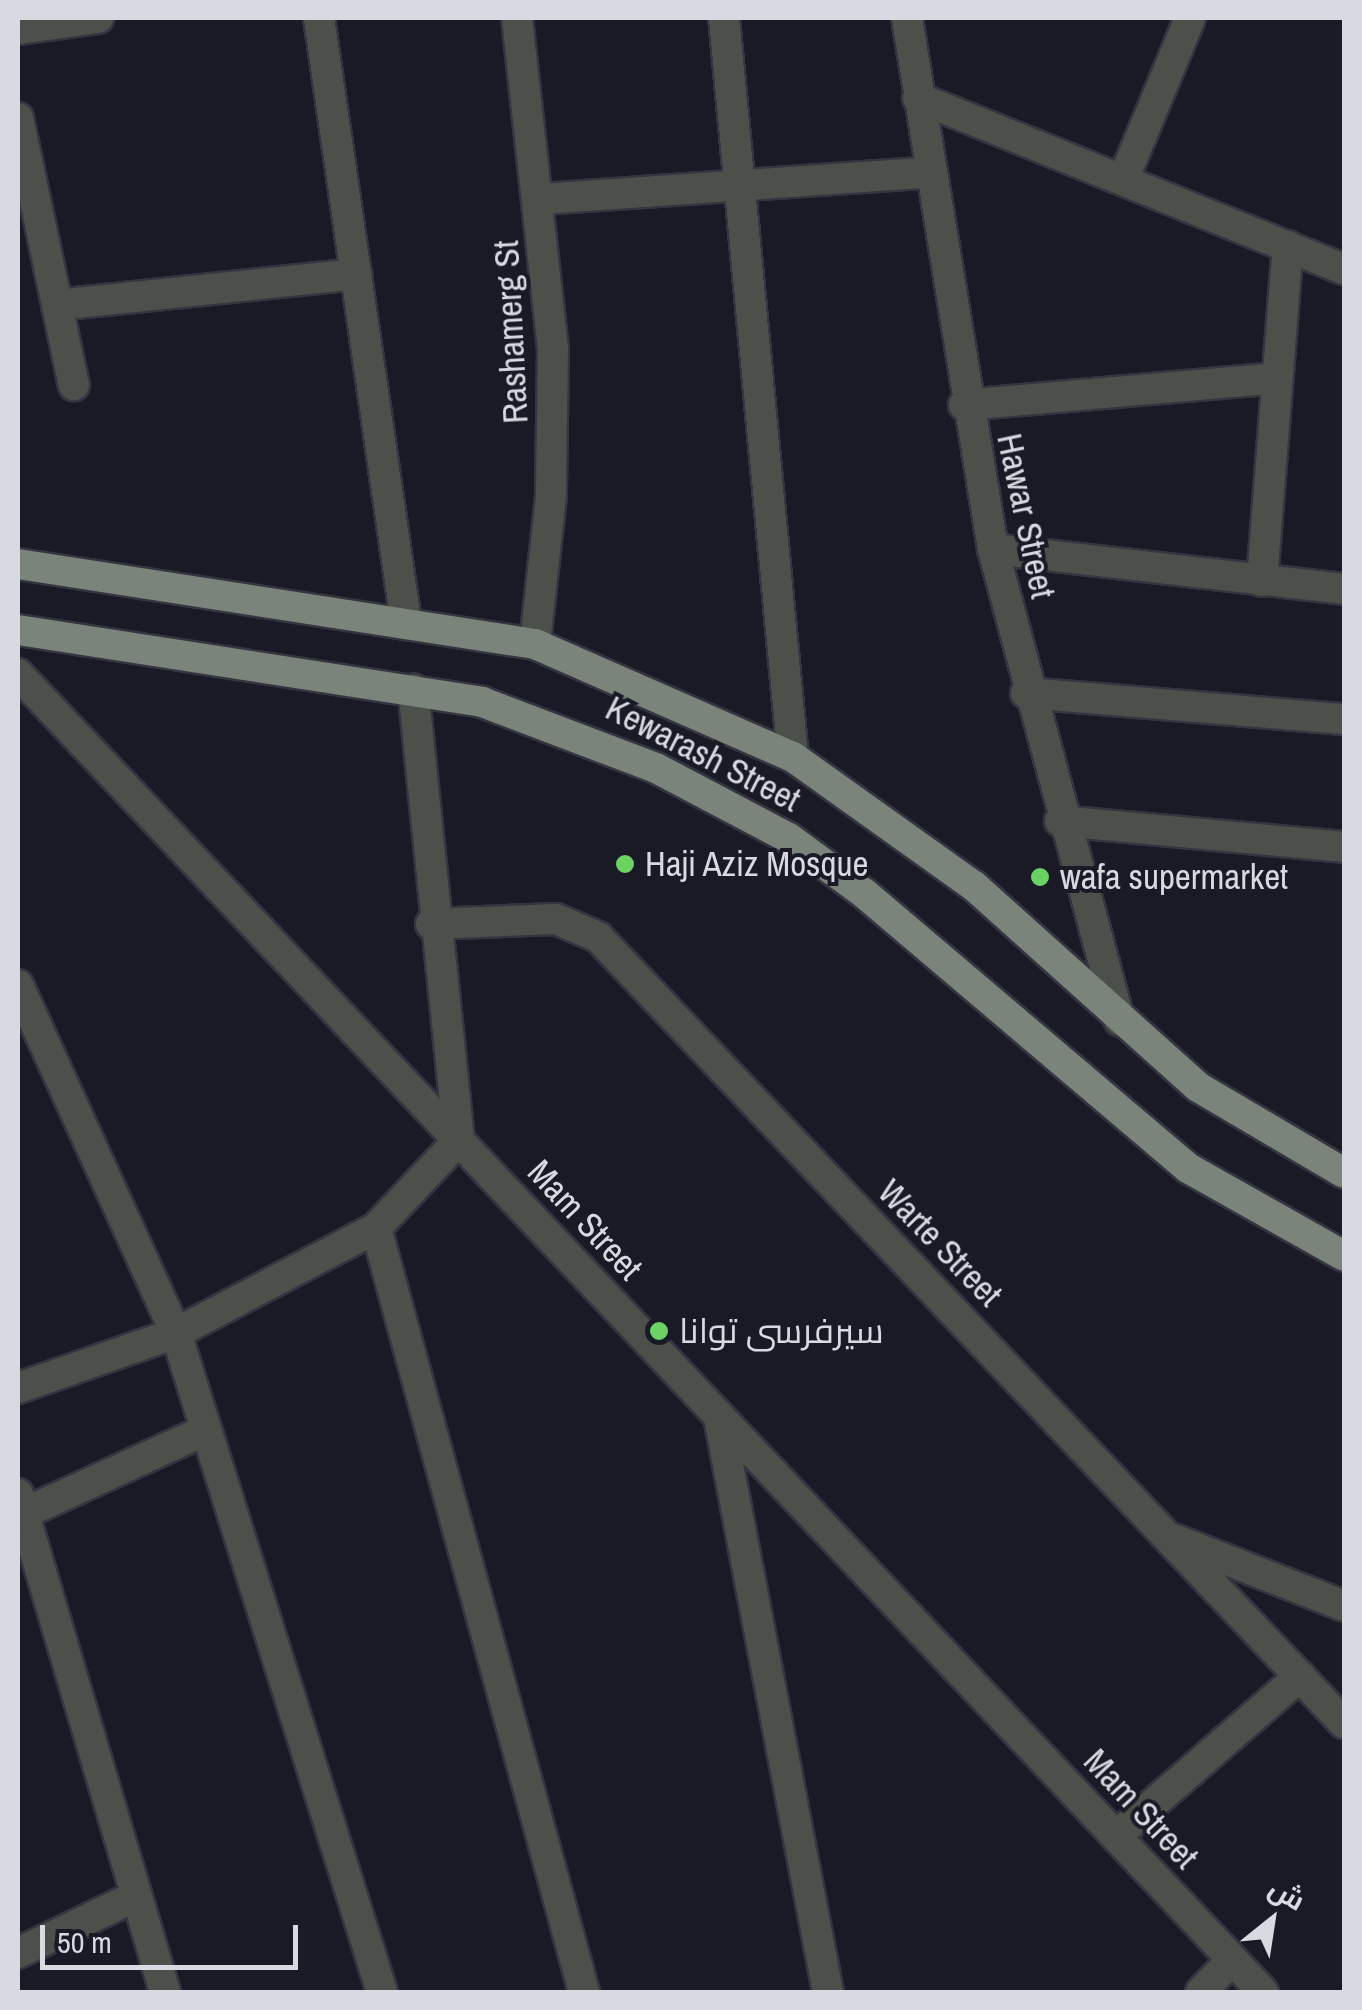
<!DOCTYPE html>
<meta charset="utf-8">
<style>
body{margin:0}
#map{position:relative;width:1362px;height:2010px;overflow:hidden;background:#191a26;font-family:"Archivo Narrow",Cairo,sans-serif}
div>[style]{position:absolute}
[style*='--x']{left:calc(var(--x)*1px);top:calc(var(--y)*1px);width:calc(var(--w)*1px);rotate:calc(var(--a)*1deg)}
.roads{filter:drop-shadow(2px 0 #343540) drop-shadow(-2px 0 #343540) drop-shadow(0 2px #343540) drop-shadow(0 -2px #343540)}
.minor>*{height:30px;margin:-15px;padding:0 15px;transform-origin:15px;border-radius:15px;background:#4b504b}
.major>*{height:30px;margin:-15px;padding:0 15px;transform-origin:15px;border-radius:15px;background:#7b847a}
.dots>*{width:28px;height:28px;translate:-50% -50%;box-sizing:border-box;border:5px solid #191a26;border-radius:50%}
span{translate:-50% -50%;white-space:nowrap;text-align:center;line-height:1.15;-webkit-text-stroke:8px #191a26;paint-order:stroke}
.street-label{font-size:35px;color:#d8d9e1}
.poi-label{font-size:35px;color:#d8d9e1}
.left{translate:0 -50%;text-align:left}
.frame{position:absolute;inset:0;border:20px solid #d8d9e1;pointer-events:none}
.north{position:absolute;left:1222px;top:1870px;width:100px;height:100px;-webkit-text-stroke:8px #191a26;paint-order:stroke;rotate:30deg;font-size:28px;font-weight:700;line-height:40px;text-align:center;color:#d8d9e1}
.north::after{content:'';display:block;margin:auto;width:35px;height:45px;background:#d8d9e1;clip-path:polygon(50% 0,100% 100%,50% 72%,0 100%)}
.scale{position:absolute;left:40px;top:1925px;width:258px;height:45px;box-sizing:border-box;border:5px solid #d8d9e1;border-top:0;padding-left:12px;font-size:30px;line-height:35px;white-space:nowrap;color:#d8d9e1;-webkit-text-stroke:8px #191a26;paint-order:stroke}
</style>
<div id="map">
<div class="roads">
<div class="minor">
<i style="--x:319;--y:18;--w:610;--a:81.8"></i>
<i style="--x:517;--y:18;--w:332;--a:83.8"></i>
<i style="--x:553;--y:348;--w:148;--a:90.8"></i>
<i style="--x:551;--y:496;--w:149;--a:96.2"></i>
<i style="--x:724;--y:18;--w:742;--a:84.67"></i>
<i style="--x:907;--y:18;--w:538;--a:80.8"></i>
<i style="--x:993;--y:549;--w:488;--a:75"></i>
<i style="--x:18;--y:29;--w:81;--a:-7.8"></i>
<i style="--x:918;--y:98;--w:459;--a:21.9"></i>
<i style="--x:18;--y:118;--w:273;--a:78.2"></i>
<i style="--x:1123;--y:180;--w:175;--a:-67.5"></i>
<i style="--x:541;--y:199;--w:385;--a:-3.9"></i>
<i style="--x:57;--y:305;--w:301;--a:-5.9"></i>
<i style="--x:964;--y:405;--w:313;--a:-4.9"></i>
<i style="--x:993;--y:549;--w:353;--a:6.5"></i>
<i style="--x:1262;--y:581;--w:336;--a:-85.6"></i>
<i style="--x:18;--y:674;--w:1813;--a:46.63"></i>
<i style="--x:1026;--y:693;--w:319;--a:4.7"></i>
<i style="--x:1060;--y:821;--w:285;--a:5.2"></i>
<i style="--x:431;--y:924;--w:125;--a:-2.3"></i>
<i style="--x:556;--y:919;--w:46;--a:23.2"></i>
<i style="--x:598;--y:937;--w:1084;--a:46.5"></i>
<i style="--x:18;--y:985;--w:382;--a:65.6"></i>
<i style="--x:176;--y:1333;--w:690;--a:72.64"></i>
<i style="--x:376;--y:1228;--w:792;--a:74.77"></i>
<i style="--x:18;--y:1388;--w:167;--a:-19.2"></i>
<i style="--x:176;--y:1333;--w:226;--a:-27.7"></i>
<i style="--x:376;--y:1228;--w:121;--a:-46.7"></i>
<i style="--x:459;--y:1140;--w:453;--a:-95.8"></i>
<i style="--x:719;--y:1417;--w:585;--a:79.27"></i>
<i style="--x:18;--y:1494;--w:519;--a:73.55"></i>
<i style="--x:18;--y:1516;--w:207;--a:-24.6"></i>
<i style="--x:1176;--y:1540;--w:180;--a:21.4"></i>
<i style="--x:1116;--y:1836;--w:244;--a:-41"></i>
<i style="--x:18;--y:1953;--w:131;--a:-25.8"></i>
<i style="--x:1201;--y:1992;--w:45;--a:-45.9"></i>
</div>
<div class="major">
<i style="--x:18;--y:564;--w:523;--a:8.8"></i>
<i style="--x:535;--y:644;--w:282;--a:23.7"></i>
<i style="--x:793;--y:757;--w:222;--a:35.5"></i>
<i style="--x:974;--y:886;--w:301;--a:41.9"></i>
<i style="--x:1198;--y:1087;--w:169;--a:30.5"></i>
<i style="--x:18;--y:630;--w:470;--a:8.8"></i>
<i style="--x:482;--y:702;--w:186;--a:20.8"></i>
<i style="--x:656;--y:768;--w:150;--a:27.8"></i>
<i style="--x:789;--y:838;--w:94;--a:36.4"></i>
<i style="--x:865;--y:894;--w:424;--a:40.3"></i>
<i style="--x:1188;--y:1168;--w:179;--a:29.4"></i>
</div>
</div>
<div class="dots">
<i style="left:625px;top:864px;background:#6ad363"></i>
<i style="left:1040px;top:877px;background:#6ad363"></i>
<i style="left:659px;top:1331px;background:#6ad363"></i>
</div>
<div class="street-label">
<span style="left:511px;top:332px;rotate:-93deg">Rashamerg St</span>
<span style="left:1026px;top:516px;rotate:78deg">Hawar Street</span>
<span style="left:703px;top:754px;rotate:27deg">Kewarash Street</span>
<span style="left:585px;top:1220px;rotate:47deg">Mam Street</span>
<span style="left:940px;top:1243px;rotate:46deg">Warte Street</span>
<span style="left:1141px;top:1809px;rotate:47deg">Mam Street</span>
</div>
<div class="poi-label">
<span class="left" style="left:645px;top:864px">Haji Aziz Mosque</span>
<span class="left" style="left:1060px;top:877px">wafa supermarket</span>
<span class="left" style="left:679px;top:1331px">سيرفرسى توانا</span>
</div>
<div class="frame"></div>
<div class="north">ش</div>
<div class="scale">50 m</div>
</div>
